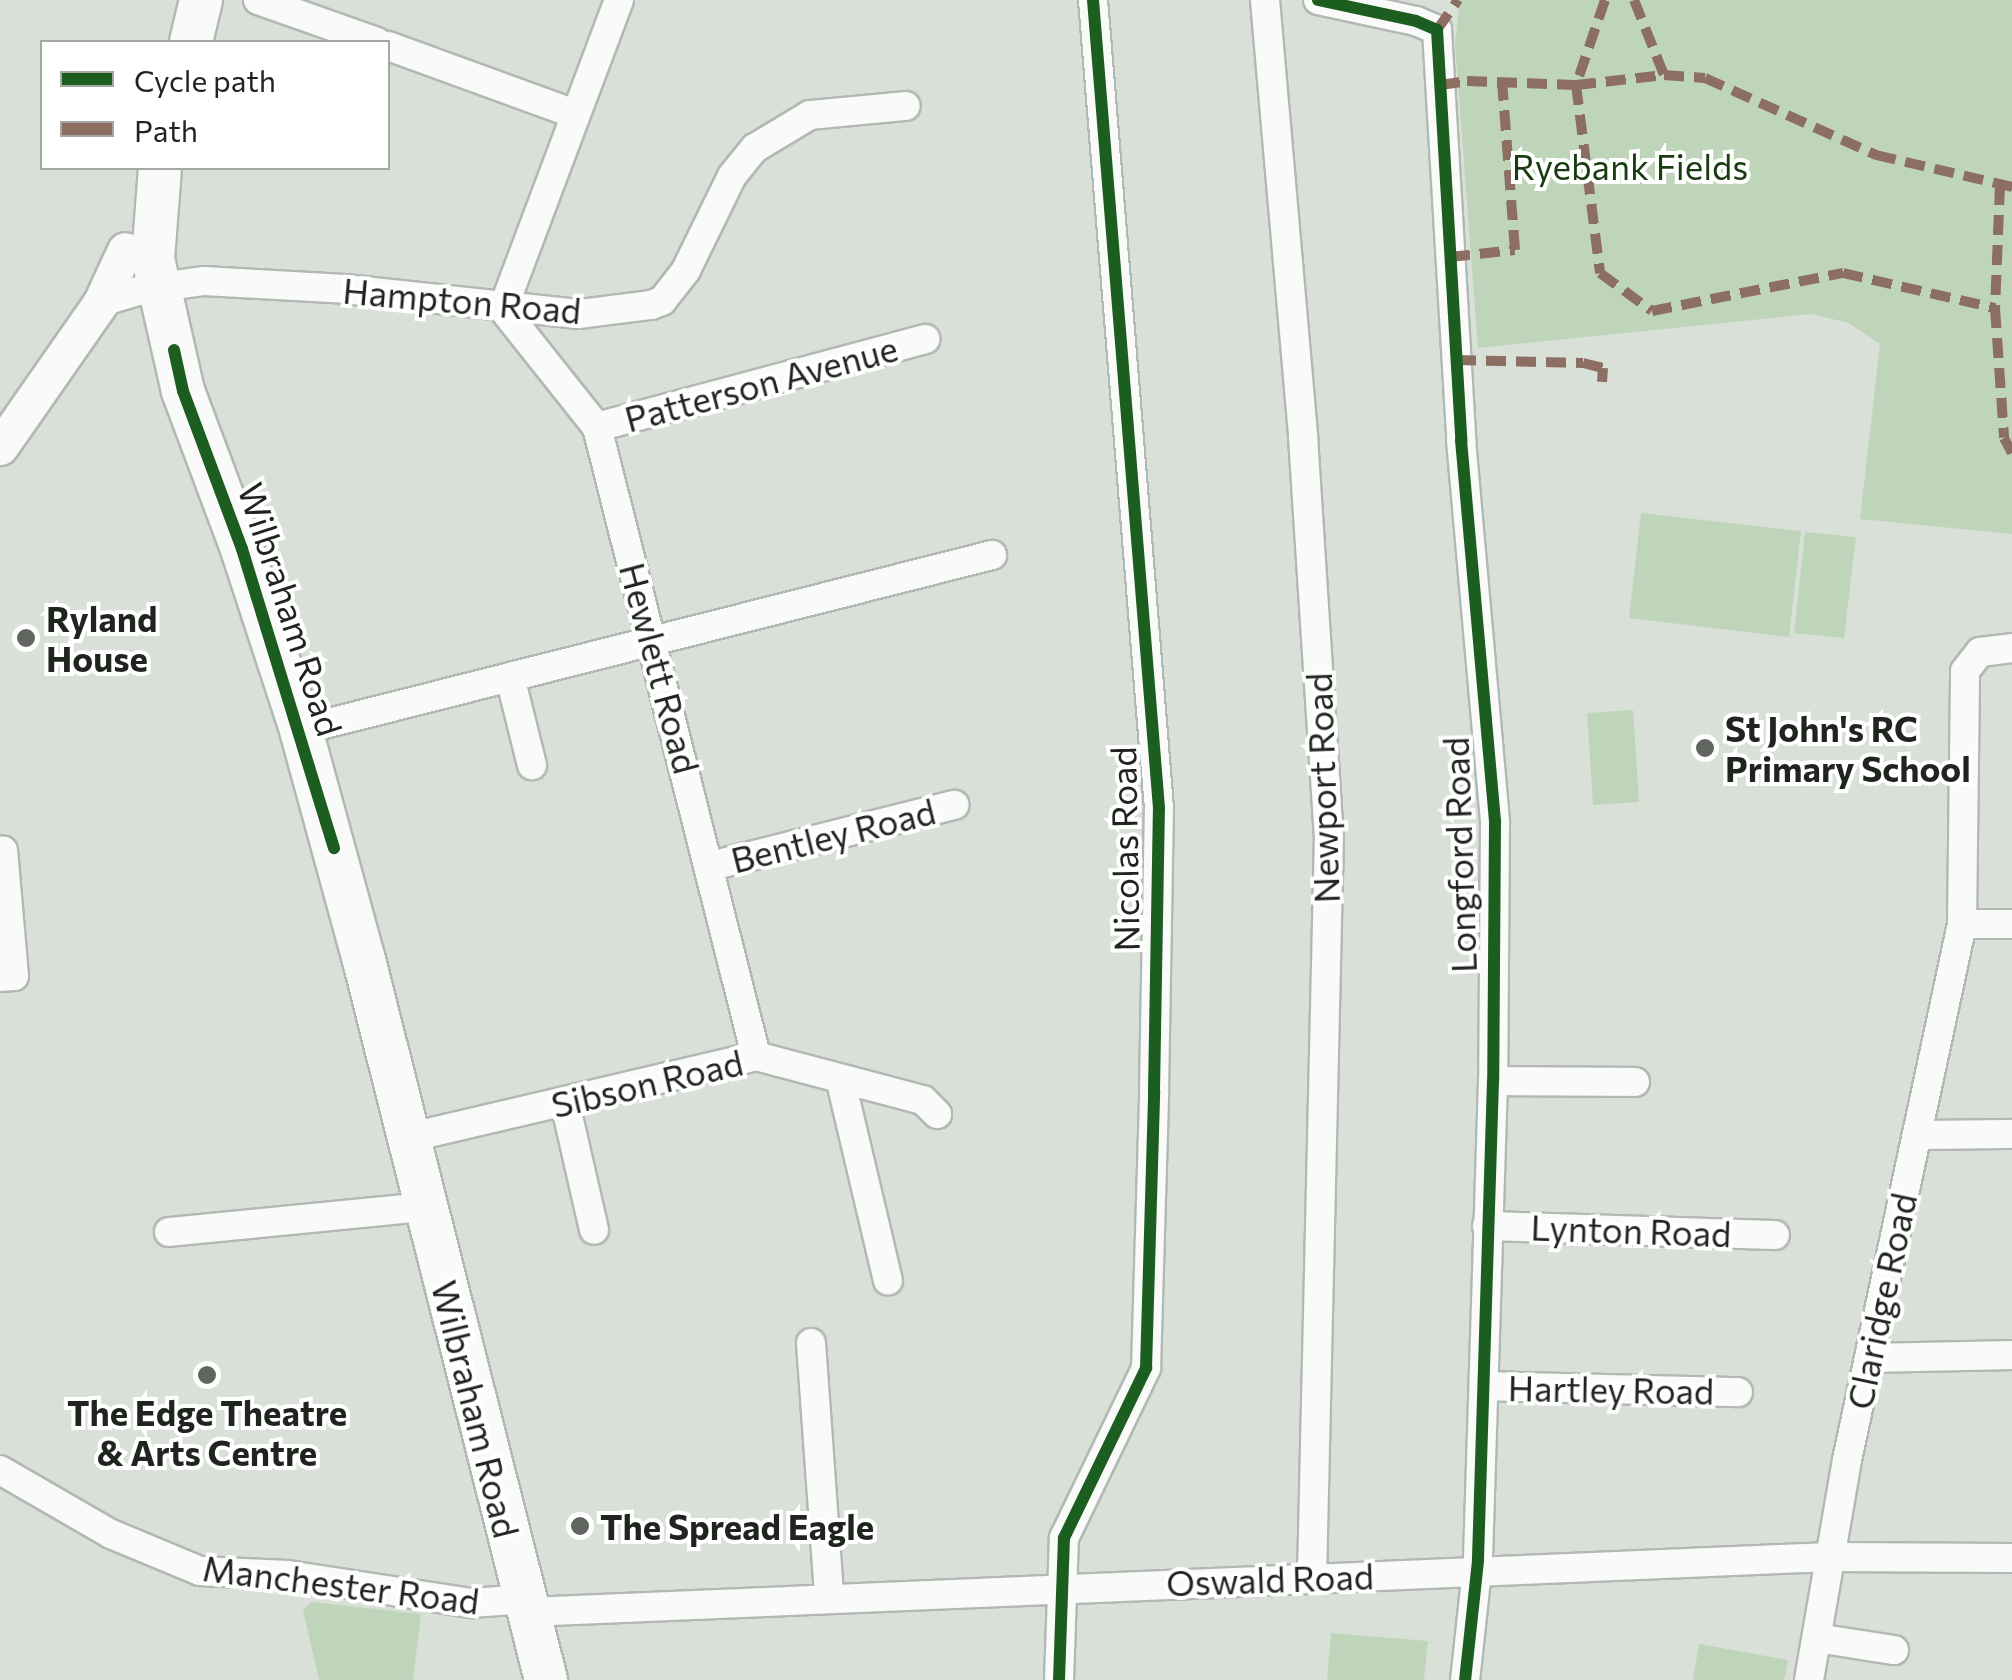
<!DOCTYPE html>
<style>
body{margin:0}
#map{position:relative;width:2012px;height:1680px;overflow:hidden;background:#d9e0d8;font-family:Commissioner,sans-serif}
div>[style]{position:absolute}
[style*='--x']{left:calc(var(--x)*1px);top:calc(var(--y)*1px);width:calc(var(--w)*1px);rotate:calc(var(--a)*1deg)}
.green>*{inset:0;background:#bfd5ba}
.roads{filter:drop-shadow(2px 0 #b2b8b2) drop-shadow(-2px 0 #b2b8b2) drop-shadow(0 2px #b2b8b2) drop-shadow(0 -2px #b2b8b2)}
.minor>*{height:28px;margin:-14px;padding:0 14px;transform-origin:14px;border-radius:14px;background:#f9faf9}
.major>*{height:35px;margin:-17.5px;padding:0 17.5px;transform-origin:17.5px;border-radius:17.5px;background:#f9faf9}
.highway>*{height:42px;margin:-21px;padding:0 21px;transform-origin:21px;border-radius:21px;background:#f9faf9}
.quiet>*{height:10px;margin-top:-5px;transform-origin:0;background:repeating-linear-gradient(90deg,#8d6e63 0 20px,transparent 0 30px)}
.cycleway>*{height:12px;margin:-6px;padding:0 6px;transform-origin:6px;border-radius:6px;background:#1b5e20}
.dots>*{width:28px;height:28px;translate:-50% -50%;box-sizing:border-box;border:5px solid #fff;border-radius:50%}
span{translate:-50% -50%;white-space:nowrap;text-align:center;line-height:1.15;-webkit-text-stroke:8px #fff;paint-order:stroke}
.park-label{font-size:35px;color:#183b0f}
.street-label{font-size:35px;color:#1f241e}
.poi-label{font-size:35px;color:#1f241e;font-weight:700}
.left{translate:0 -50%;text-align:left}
.legend{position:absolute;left:40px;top:40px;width:350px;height:130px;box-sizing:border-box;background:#fff;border:2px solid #a5a7a5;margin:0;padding:12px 18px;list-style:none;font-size:30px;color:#1f241e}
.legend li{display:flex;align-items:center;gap:20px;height:50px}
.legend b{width:50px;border:2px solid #a5a7a5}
</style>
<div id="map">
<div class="green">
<i style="clip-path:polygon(1460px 0,2012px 0,2012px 534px,1860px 519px,1880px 344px,1849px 323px,1811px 314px,1478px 348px,1455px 44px)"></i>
<i style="clip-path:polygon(1641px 513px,1801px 531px,1789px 637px,1629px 618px)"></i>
<i style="clip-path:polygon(1805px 532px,1856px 537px,1844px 638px,1794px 633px)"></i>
<i style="clip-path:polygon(1633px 710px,1639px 802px,1593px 805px,1587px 713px)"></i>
<i style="clip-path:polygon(312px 1602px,421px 1614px,413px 1680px,319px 1680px,303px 1610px)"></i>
<i style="clip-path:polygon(1331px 1633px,1428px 1641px,1424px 1680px,1327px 1680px)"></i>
<i style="clip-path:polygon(1699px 1644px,1788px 1660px,1784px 1680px,1693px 1680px)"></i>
</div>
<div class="roads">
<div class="minor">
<i style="--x:258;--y:0;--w:126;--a:19.4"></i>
<i style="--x:619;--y:0;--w:330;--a:110.6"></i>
<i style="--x:503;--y:309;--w:151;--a:51.5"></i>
<i style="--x:597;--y:427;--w:649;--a:75.81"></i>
<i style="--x:1265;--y:0;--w:439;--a:85"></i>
<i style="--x:1303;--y:437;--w:398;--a:86.3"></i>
<i style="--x:1329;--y:834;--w:743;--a:91.31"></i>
<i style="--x:1318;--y:0;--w:100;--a:12.1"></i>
<i style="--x:1416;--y:21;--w:23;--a:23"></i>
<i style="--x:1437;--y:30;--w:411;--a:86.6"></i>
<i style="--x:1461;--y:440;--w:384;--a:84.9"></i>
<i style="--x:1495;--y:822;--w:259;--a:90.4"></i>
<i style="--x:1493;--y:1081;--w:480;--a:91.8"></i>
<i style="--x:1478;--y:1561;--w:120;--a:96.2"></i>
<i style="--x:388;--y:46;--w:199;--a:20"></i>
<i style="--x:101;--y:302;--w:46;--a:-16.5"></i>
<i style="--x:145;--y:289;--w:60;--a:-7.7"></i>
<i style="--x:204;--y:281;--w:141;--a:3.2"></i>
<i style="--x:345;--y:289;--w:235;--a:6.1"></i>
<i style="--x:579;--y:314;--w:73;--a:-7.1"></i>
<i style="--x:651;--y:305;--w:12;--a:-20"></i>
<i style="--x:662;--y:301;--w:39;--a:-52"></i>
<i style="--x:686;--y:270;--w:105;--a:-63.9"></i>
<i style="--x:732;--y:176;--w:36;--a:-51"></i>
<i style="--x:755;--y:148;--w:64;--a:-31"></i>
<i style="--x:810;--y:115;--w:96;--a:-5.4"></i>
<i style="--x:597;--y:427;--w:340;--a:-15"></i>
<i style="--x:510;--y:677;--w:91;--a:76"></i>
<i style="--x:301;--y:730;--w:713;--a:-14.21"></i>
<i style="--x:711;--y:866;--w:251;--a:-14.1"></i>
<i style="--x:1962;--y:924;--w:50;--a:0"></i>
<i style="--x:0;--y:977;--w:14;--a:-4"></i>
<i style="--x:14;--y:976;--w:126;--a:-95"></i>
<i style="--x:1493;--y:1081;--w:142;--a:0.4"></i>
<i style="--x:841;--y:1082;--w:204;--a:76.7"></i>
<i style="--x:565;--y:1103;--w:130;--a:77.1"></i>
<i style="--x:1917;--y:1135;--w:95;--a:-0.6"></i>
<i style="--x:407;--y:1138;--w:359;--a:-13.2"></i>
<i style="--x:756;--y:1056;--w:173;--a:14.8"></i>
<i style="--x:923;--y:1100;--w:20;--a:45"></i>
<i style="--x:1487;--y:1226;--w:288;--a:1.8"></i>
<i style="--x:169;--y:1232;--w:256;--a:-5.6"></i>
<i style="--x:811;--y:1343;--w:254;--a:85.9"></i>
<i style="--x:1870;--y:1358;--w:142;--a:-1.2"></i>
<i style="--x:1484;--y:1386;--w:254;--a:1.4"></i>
<i style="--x:0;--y:1470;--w:128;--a:30"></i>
<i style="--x:111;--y:1534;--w:96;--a:22.6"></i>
<i style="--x:200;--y:1571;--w:88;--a:2.6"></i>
<i style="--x:288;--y:1575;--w:186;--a:8.7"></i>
<i style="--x:472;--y:1603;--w:53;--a:-4.3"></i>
<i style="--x:528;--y:1612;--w:1303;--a:-2.42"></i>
<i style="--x:1830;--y:1557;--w:182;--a:0.3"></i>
<i style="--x:1817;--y:1638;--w:78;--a:8.9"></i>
<i style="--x:1059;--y:1680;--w:142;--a:-88"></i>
<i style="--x:1064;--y:1538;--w:189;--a:-64.2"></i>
<i style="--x:1146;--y:1368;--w:277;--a:-88.3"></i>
<i style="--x:1154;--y:1091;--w:283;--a:-89"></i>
<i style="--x:1159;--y:808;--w:811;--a:-94.67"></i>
<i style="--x:1809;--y:1680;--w:223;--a:-80.2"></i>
<i style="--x:1847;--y:1460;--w:548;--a:-77.89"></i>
<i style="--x:1962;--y:924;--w:253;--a:-89.3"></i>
<i style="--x:1965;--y:671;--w:24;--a:-52"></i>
<i style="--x:1980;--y:652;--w:32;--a:-7"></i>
</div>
<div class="major">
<i style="--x:0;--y:447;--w:177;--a:-55.1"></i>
<i style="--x:101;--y:302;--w:57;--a:-65.2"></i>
</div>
<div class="highway">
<i style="--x:191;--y:42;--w:43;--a:-76.6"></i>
<i style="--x:160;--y:168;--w:91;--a:94.4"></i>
<i style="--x:153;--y:259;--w:135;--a:77.2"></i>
<i style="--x:183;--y:391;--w:169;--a:69.5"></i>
<i style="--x:242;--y:549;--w:190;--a:71.9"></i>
<i style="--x:301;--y:730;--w:238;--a:74.7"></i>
<i style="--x:364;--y:960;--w:743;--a:75.81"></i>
</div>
</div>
<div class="quiet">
<i style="--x:1605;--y:0;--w:90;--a:108.8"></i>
<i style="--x:1576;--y:85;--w:190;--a:82.7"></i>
<i style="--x:1600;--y:273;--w:64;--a:36.2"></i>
<i style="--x:1652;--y:311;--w:195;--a:-11.3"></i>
<i style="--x:1843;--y:273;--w:156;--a:13"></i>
<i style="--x:1634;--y:0;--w:81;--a:68.2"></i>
<i style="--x:1437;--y:30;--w:37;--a:-55"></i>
<i style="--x:1440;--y:85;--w:27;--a:-8"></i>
<i style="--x:1467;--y:81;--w:109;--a:2.1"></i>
<i style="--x:1576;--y:85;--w:89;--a:-6.5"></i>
<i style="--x:1664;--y:75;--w:41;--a:4.2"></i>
<i style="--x:1705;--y:78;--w:188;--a:24.2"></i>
<i style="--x:1876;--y:155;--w:140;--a:13.2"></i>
<i style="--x:2000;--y:185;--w:123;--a:92.3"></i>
<i style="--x:1995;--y:308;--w:130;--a:86"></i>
<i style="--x:2004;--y:438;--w:17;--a:62"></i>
<i style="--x:1450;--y:257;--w:65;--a:-6.1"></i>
<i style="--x:1515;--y:250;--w:169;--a:-94.4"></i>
<i style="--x:1456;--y:360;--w:127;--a:1.4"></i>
<i style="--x:1583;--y:363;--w:21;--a:14"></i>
<i style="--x:1603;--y:368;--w:14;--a:94"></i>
</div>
<div class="cycleway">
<i style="--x:1318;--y:0;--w:100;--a:12.1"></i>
<i style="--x:1416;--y:21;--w:23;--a:23"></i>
<i style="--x:1437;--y:30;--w:411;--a:86.6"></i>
<i style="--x:1461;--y:440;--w:384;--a:84.9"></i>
<i style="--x:1495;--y:822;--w:259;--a:90.4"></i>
<i style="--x:1493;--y:1081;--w:480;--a:91.8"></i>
<i style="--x:1478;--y:1561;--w:120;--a:96.2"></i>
<i style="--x:174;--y:350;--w:42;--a:77.6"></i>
<i style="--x:183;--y:391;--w:169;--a:69.5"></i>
<i style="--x:242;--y:549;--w:313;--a:72.9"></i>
<i style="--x:1059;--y:1680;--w:142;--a:-88"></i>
<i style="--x:1064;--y:1538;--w:189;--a:-64.2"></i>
<i style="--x:1146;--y:1368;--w:277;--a:-88.3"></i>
<i style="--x:1154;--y:1091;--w:283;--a:-89"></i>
<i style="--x:1159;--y:808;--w:811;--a:-94.67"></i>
</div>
<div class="dots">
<i style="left:26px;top:638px;background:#60665f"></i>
<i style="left:1705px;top:748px;background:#60665f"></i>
<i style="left:207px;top:1375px;background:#60665f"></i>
<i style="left:580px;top:1526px;background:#60665f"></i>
</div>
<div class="park-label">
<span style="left:1630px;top:166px">Ryebank Fields</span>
</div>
<div class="street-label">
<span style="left:462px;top:300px;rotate:5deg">Hampton Road</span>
<span style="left:761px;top:383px;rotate:-15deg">Patterson Avenue</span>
<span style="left:291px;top:609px;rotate:72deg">Wilbraham Road</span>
<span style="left:660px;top:668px;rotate:75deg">Hewlett Road</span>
<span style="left:1322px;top:788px;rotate:-92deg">Newport Road</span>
<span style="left:833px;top:835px;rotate:-14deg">Bentley Road</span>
<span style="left:1124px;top:849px;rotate:-91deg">Nicolas Road</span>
<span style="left:1459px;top:855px;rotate:-92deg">Longford Road</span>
<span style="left:647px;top:1083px;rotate:-13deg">Sibson Road</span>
<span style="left:1631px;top:1230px;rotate:2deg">Lynton Road</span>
<span style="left:1881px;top:1301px;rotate:-78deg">Claridge Road</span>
<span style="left:1611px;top:1389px;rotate:1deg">Hartley Road</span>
<span style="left:476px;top:1409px;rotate:76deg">Wilbraham Road</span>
<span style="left:1270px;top:1579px;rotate:-2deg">Oswald Road</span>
<span style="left:341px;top:1584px;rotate:7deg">Manchester Road</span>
</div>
<div class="poi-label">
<span class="left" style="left:46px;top:638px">Ryland<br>House</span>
<span class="left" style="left:1725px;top:748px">St John's RC<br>Primary School</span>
<span style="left:207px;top:1432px">The Edge Theatre<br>&amp; Arts Centre</span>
<span class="left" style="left:600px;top:1526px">The Spread Eagle</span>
</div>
<ul class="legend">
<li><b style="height:12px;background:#1b5e20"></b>Cycle path</li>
<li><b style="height:12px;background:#8d6e63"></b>Path</li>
</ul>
</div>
